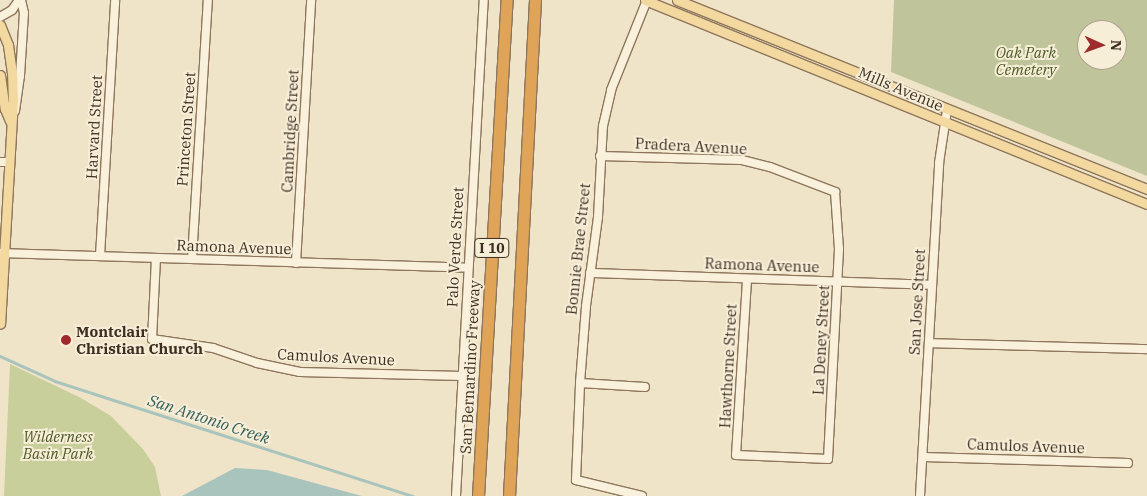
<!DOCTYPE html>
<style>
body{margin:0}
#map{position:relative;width:1147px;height:496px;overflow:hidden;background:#f0e4c8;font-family:"IBM Plex Serif",serif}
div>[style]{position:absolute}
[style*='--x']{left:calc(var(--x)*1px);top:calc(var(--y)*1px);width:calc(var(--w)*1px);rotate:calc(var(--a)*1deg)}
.green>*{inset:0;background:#c9cf9b}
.cemetery>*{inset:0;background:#bfc49a}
.water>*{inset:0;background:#a9c4bc}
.stream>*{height:2.5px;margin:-1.25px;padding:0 1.25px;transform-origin:1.25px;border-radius:1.25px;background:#a9c4bc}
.roads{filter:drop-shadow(1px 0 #8d765c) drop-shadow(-1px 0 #8d765c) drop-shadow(0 1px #8d765c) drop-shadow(0 -1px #8d765c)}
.minor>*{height:8px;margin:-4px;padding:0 4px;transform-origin:4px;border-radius:4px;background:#faf1dc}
.major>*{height:9px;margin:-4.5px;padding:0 4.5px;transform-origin:4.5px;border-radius:4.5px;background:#f3d9a0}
.highway>*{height:11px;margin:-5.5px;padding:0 5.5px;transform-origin:5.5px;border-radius:5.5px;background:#e0a458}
.dots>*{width:14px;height:14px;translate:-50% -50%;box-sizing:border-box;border:2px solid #f7eed8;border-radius:50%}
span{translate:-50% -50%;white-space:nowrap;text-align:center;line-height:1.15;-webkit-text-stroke:4px #f7eed8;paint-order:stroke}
.shield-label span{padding:1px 4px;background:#f7eed8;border:1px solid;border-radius:4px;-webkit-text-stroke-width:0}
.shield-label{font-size:14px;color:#3d2e20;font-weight:700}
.park-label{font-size:15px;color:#4d5a26;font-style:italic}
.street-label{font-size:15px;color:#3d2e20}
.poi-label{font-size:15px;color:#3d2e20;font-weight:700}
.left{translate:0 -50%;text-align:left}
.water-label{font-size:16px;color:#2f5d5a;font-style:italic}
.north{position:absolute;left:1077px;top:20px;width:50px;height:50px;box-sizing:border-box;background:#f7eed8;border:1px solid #ada18e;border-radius:50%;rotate:92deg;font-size:14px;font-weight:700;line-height:20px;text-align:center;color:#3d2e20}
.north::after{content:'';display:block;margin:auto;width:18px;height:22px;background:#9e2a2b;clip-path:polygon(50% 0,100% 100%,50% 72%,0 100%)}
</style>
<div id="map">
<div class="green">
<i style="clip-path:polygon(10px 364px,81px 398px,111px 416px,143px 449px,155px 467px,161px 496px,4px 496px)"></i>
</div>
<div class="cemetery">
<i style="clip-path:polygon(evenodd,894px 0,1147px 0,1147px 176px,891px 72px,894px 0,1087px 30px,1117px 30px,1117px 60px,1087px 60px,1087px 30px)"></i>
</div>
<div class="water">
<i style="clip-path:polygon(235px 468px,267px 470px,362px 496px,182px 496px)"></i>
</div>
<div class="stream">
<i style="--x:0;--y:356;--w:60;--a:24.4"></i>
<i style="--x:55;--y:381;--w:39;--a:18"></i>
<i style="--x:92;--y:393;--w:337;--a:17.8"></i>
</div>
<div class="roads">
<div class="minor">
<i style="--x:0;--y:17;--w:14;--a:-30"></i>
<i style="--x:12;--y:10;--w:12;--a:-55"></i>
<i style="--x:15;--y:111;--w:35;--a:-82"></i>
<i style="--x:20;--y:76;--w:63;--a:-86.4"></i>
<i style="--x:24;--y:13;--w:13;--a:-103"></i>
<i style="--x:600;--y:156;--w:142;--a:1.6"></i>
<i style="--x:742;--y:160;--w:29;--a:14"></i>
<i style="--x:770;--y:167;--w:70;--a:21"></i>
<i style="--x:835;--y:192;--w:57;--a:86"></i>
<i style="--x:839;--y:249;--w:210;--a:93"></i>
<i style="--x:828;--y:459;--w:92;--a:-177.5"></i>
<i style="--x:736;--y:455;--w:176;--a:-86.4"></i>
<i style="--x:0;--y:162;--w:9;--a:0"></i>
<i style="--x:0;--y:253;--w:467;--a:1.8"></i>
<i style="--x:100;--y:256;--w:256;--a:-86.6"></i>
<i style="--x:156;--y:258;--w:81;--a:92.8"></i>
<i style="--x:152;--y:339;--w:62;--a:8.4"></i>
<i style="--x:213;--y:348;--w:46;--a:18.8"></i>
<i style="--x:257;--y:363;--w:44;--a:11.8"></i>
<i style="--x:300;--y:372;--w:162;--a:1.4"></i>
<i style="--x:192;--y:259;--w:259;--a:-86.5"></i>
<i style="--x:296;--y:263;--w:263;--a:-86.7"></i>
<i style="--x:590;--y:273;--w:342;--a:2"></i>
<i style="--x:929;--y:343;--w:218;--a:1.6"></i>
<i style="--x:580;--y:383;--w:65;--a:3.5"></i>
<i style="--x:923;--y:457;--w:205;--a:1.7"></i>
<i style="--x:456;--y:496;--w:497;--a:-86.8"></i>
<i style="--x:642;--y:496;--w:68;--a:-166.4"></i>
<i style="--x:576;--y:480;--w:97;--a:-87.6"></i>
<i style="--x:580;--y:383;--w:77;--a:-85.5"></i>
<i style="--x:586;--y:306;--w:90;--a:-82.3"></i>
<i style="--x:598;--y:217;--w:91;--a:-86.9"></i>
<i style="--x:603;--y:126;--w:37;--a:-77"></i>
<i style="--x:611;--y:90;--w:97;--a:-68.2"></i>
<i style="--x:920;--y:496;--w:334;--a:-86.7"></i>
<i style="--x:939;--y:163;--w:54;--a:-81.4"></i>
</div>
<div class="major">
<i style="--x:645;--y:0;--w:542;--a:22.12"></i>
<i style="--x:677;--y:0;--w:507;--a:21.91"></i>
<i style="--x:0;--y:25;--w:22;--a:68"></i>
<i style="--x:8;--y:45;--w:27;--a:82"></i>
<i style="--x:12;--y:72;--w:28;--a:88"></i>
<i style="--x:13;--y:100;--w:224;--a:93.3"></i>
<i style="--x:0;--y:75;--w:34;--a:82"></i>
<i style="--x:5;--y:109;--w:13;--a:67"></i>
</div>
<div class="highway">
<i style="--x:478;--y:496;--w:497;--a:-86.7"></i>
<i style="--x:509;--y:496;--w:497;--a:-87"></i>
</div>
</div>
<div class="dots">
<i style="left:66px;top:340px;background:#9e2a2b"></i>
</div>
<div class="shield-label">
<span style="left:492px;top:248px">I 10</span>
</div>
<div class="park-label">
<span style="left:1026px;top:61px">Oak Park<br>Cemetery</span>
<span style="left:58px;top:445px">Wilderness<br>Basin Park</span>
</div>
<div class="street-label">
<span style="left:901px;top:89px;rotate:23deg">Mills Avenue</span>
<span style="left:94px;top:127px;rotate:-87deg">Harvard Street</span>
<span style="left:186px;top:129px;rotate:-86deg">Princeton Street</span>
<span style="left:290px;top:131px;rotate:-87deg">Cambridge Street</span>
<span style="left:691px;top:146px;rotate:3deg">Pradera Avenue</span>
<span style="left:234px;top:247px;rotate:2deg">Ramona Avenue</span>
<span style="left:455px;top:247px;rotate:-87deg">Palo Verde Street</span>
<span style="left:578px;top:249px;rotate:-84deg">Bonnie Brae Street</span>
<span style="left:762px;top:265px;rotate:2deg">Ramona Avenue</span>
<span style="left:917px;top:302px;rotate:-87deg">San Jose Street</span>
<span style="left:821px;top:340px;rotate:-87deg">La Deney Street</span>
<span style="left:336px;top:357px;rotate:3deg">Camulos Avenue</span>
<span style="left:728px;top:366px;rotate:-87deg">Hawthorne Street</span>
<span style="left:470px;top:367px;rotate:-87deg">San Bernardino Freeway</span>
<span style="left:1026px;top:446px;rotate:2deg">Camulos Avenue</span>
</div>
<div class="poi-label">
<span class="left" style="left:76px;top:340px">Montclair<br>Christian Church</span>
</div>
<div class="water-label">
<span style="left:209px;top:419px;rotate:18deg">San Antonio Creek</span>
</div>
<div class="north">N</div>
</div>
